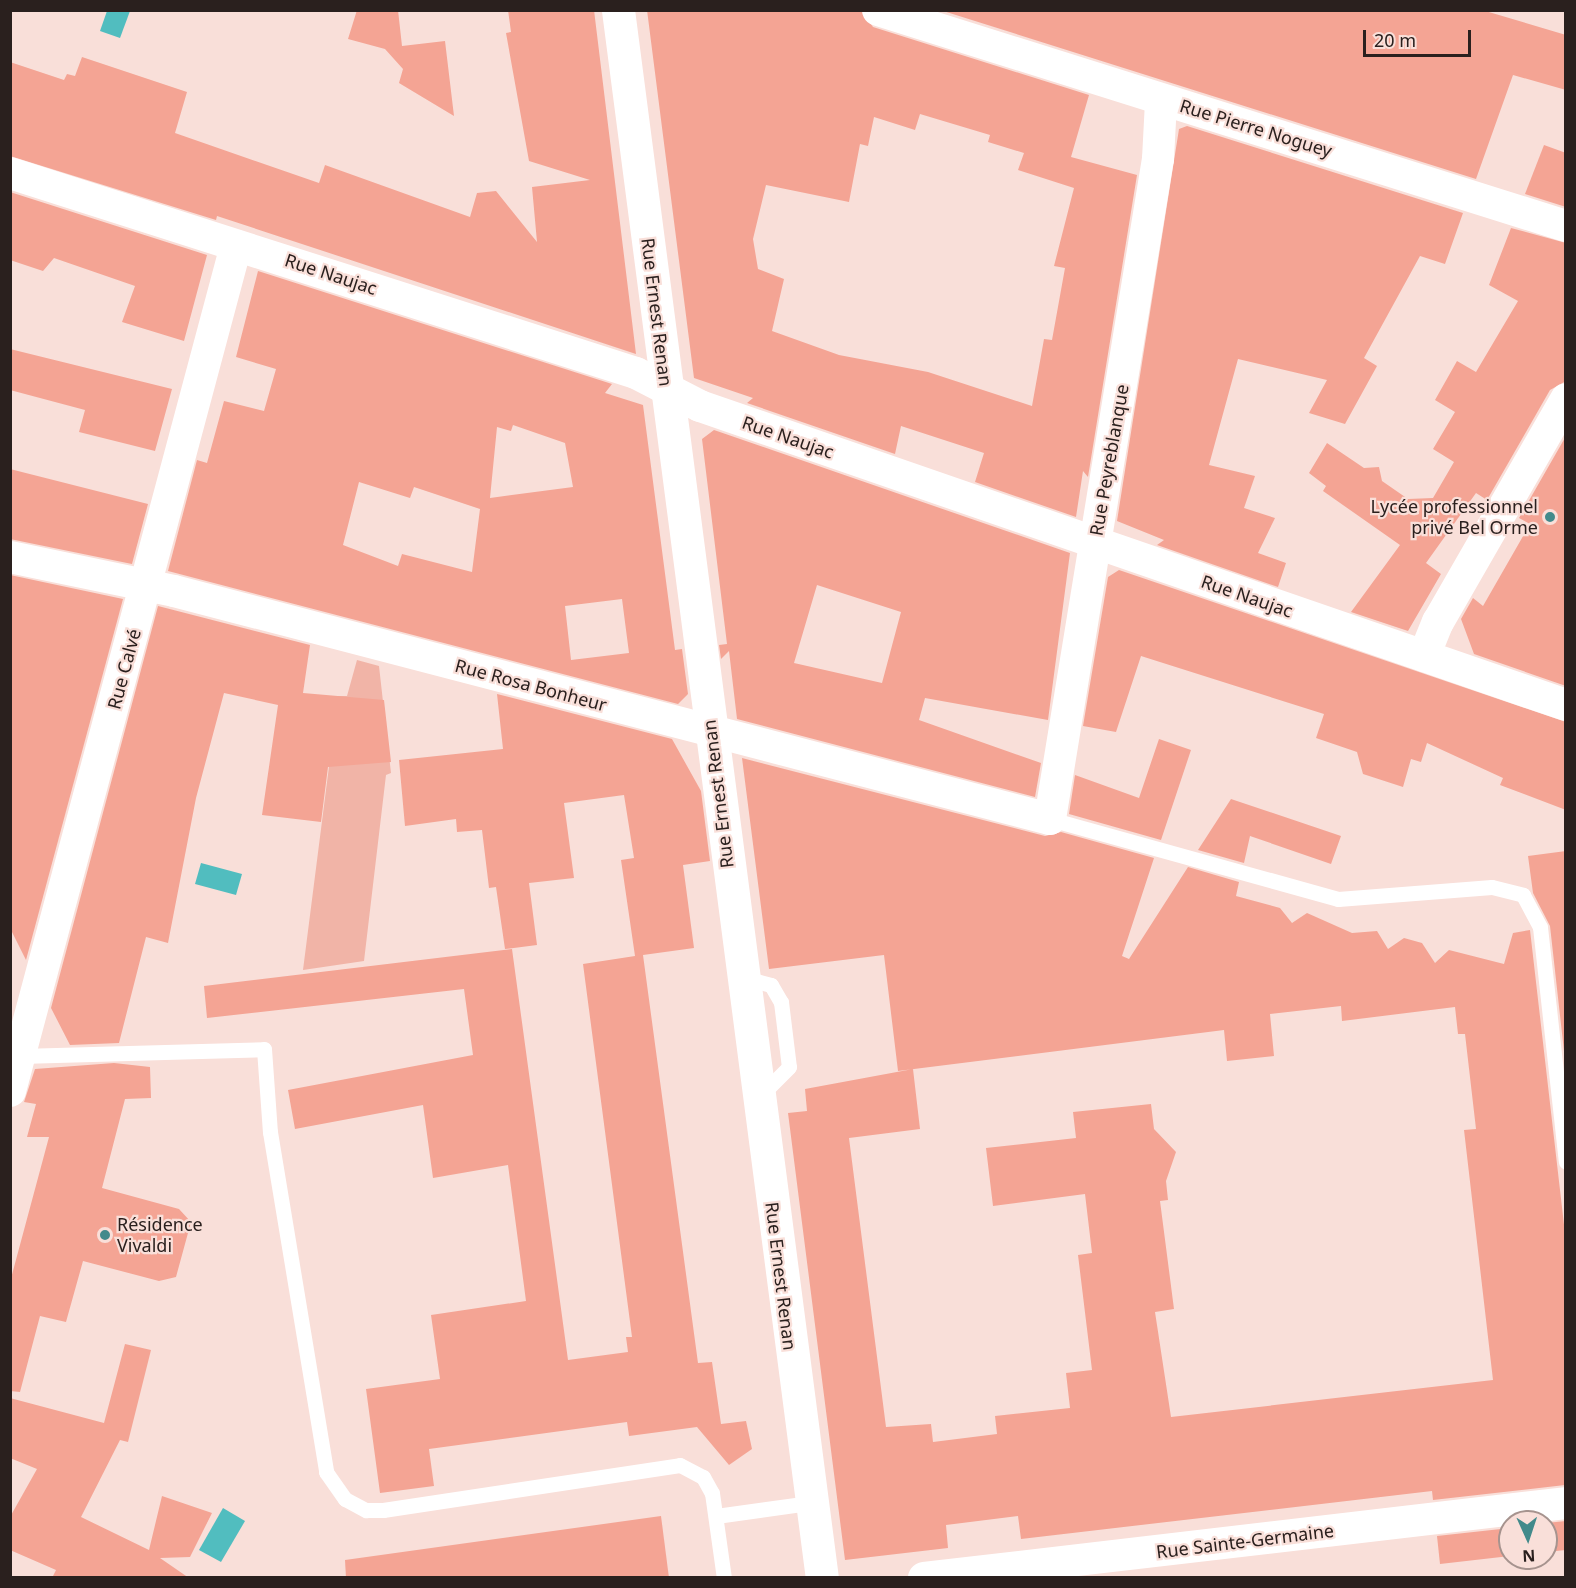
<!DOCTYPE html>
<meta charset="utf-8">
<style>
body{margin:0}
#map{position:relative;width:1576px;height:1588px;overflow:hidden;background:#f9dfd9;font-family:"Noto Sans",sans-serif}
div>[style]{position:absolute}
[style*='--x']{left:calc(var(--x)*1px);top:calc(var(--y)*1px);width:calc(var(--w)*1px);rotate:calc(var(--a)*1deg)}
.green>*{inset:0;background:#f1b4a7}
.water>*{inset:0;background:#51bdbf}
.building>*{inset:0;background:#f4a494}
.service>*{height:15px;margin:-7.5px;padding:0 7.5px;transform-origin:7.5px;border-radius:7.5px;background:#fff}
.minor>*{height:32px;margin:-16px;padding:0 16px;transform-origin:16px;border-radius:16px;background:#fff}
.tertiary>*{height:33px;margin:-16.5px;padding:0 16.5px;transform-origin:16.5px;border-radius:16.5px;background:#fff}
.dots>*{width:16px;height:16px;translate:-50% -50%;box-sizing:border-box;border:3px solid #f9dfd9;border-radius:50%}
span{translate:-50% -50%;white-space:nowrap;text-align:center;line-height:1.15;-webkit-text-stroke:4.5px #f9dfd9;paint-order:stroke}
.street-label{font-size:18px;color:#2a201e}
.poi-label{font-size:18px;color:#2a201e}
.right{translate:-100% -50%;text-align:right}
.left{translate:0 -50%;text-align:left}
.frame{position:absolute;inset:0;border:12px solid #2a201e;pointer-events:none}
.north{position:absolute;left:1498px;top:1510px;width:60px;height:60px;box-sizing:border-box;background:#f9dfd9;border:2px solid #a6938e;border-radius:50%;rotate:177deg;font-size:16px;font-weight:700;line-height:24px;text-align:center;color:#2a201e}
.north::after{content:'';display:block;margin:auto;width:21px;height:27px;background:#428a8b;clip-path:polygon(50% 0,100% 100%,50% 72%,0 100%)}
.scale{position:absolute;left:1363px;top:30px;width:108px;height:27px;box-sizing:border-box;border:3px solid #2a201e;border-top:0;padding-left:8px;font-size:18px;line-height:21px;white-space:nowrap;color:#2a201e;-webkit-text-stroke:4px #f9dfd9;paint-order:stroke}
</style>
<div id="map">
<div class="green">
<i style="clip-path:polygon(357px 660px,379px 666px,391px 773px,386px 775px,364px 961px,303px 970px,338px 696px,347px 696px)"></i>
</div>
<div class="water">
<i style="clip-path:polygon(107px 11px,130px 11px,120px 38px,100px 31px)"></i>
<i style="clip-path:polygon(201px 863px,242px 874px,236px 895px,195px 884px)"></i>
<i style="clip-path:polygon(223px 1508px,245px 1521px,221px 1562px,199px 1550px)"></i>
</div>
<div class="building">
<i style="clip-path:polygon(357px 10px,398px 10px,402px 46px,445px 41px,454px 116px,399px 83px,403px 69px,385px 49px,348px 39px)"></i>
<i style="clip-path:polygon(508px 10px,594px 10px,636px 354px,217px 216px,216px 220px,10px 156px,10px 62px,64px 80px,67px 74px,75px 76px,82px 57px,187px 92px,175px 133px,319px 183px,325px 165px,470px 217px,477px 193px,496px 191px,537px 242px,532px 187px,590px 180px,529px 161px,506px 33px,511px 32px)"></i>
<i style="clip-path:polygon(evenodd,647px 10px,861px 10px,873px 27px,1089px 95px,1071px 157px,1137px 175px,1088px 477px,1083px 471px,1076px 517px,975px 482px,984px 453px,901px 426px,895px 454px,747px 403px,753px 398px,694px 378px,647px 10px,920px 114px,990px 135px,988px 142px,1024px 153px,1018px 170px,1074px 188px,1054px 266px,1065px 268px,1052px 340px,1044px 339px,1032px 406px,928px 372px,839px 355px,772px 331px,784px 279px,758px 269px,753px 239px,766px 185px,849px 202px,860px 144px,868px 146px,874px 117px,915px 130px,920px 114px)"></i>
<i style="clip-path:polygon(940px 10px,1482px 10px,1566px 35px,1566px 90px,1513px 75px,1476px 179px)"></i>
<i style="clip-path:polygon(1187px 126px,1463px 213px,1445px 264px,1420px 256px,1364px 358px,1377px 366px,1345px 424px,1309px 413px,1327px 380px,1238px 359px,1209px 465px,1255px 476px,1244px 508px,1275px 518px,1258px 553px,1286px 563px,1278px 587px,1157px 545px,1164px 540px,1117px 521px,1179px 129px)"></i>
<i style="clip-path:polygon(1544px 145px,1566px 153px,1566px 207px,1525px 194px)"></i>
<i style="clip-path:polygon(10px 192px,207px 255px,184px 341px,122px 322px,135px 286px,54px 258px,43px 271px,10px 260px)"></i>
<i style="clip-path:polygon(1511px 228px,1566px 243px,1566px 381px,1550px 390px,1487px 500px,1476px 493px,1426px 563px,1441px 574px,1408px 631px,1351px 612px,1400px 545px,1323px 491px,1326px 486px,1309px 473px,1327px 443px,1364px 468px,1379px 467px,1382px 481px,1408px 499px,1433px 498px,1454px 462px,1433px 449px,1455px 412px,1435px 400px,1457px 361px,1476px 372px,1518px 301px,1489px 285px)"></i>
<i style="clip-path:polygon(evenodd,258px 271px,612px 384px,605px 393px,643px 405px,675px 650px,682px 649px,688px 694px,678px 704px,168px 571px,197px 460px,207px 463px,224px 401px,264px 411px,276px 369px,236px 357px,258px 271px,513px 425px,565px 443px,573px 487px,490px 498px,497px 427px,511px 431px,513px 425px,258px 271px,359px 482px,410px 498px,414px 487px,480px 509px,472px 572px,402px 554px,398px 566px,343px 545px,359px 482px,258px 271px,622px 599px,629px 653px,571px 660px,565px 606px,622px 599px)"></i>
<i style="clip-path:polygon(10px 349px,172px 389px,155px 451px,79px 432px,85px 410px,10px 390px)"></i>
<i style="clip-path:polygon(evenodd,714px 430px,1070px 553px,1048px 720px,925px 698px,919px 720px,1041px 763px,1035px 797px,737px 719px,729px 651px,721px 659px,719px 645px,727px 644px,702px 439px,714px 430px,817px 585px,901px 612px,882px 683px,794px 663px,817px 585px)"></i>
<i style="clip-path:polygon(1566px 436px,1566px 686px,1474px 654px,1461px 619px,1473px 598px,1483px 606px,1530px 524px,1519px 518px)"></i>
<i style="clip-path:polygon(10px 469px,148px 504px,132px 564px,10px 539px)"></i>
<i style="clip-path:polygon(1119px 570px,1566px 722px,1566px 810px,1500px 785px,1503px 778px,1427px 743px,1421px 762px,1411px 759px,1403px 787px,1363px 774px,1357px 752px,1316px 738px,1324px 714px,1141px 656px,1116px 732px,1083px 726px,1108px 577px)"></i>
<i style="clip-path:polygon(10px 575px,123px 599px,26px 960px,10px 928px)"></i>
<i style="clip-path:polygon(158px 606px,310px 645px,303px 693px,384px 700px,391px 762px,328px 767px,321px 822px,262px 815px,278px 705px,224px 693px,196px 798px,168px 943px,146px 937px,119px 1043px,70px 1045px,51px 1008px)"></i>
<i style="clip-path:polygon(497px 694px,672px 739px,701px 791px,710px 861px,683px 865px,694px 948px,643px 955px,698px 1363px,712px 1362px,721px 1424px,746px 1421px,752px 1449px,729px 1465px,697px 1427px,629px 1436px,627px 1422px,429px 1449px,434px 1486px,380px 1493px,366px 1389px,440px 1379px,431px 1315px,526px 1301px,508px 1165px,433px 1178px,423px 1105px,295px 1129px,288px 1090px,473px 1055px,464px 989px,207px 1018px,204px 986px,512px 949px,568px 1360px,628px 1352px,626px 1337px,632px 1337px,583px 964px,635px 956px,621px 860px,634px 858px,624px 795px,564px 803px,574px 878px,529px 883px,537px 945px,505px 949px,496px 887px,489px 888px,482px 830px,457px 832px,456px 819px,405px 826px,399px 760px,503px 749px)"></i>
<i style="clip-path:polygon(1159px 739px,1191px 750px,1161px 840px,1069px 814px,1075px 775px,1139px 798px)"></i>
<i style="clip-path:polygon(742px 758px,1045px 836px,1061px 832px,1154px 858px,1122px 956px,1129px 959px,1188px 867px,1239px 882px,1236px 896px,1280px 908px,1292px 923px,1307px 913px,1352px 933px,1377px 931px,1388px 949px,1404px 938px,1422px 943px,1435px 963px,1449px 950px,1504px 964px,1513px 933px,1530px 930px,1566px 1242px,1565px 1485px,1433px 1500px,1432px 1491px,1021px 1539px,1018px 1516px,946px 1525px,948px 1548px,845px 1560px,788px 1113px,807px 1111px,805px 1089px,913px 1069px,920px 1129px,849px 1138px,886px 1427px,931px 1424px,933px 1442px,997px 1434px,995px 1416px,1070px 1408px,1066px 1373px,1092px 1370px,1078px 1255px,1092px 1253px,1085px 1194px,993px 1206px,986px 1148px,1076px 1138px,1073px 1112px,1151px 1104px,1154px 1129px,1176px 1152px,1166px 1181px,1168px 1200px,1160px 1201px,1174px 1309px,1155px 1312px,1171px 1417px,1493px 1380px,1464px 1130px,1476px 1129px,1465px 1034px,1458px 1034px,1455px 1007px,1342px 1021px,1341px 1006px,1270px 1014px,1274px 1056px,1227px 1061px,1224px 1030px,898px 1071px,884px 955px,769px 969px)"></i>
<i style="clip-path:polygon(1231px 799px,1341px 836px,1331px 864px,1250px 836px,1244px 863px,1198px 850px)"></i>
<i style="clip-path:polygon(1566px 851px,1566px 1069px,1550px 926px,1533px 893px,1528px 856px)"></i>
<i style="clip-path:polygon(114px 1063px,150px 1067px,151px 1098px,125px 1099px,102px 1188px,179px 1209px,191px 1222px,176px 1277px,159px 1281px,83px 1261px,66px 1322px,40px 1316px,20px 1392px,10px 1391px,10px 1282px,49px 1137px,27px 1137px,36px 1104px,24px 1102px,35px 1069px)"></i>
<i style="clip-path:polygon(125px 1344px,151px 1350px,128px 1442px,120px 1440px,81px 1517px,149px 1550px,162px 1496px,212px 1513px,190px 1557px,160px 1558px,189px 1578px,52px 1578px,56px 1570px,10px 1550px,10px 1517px,37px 1469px,10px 1458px,10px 1398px,104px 1423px)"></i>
<i style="clip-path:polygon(661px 1516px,669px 1578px,346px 1578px,345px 1560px)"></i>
<i style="clip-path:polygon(1566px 1521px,1566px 1550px,1546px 1552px,1546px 1523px)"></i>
<i style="clip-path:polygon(1510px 1528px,1510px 1556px,1440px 1564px,1437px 1536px)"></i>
</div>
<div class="service">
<i style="--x:1050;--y:819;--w:299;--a:15.5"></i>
<i style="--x:1338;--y:899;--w:154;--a:-4.5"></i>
<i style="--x:1492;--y:887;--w:32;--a:14"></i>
<i style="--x:1523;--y:895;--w:36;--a:62"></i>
<i style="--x:1540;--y:927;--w:236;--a:83.7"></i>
<i style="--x:741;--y:977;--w:31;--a:15"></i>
<i style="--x:771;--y:985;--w:20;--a:60"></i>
<i style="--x:781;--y:1002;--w:65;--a:83"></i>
<i style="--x:789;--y:1067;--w:41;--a:135"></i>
<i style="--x:20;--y:1056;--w:244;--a:-1.6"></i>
<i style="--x:264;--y:1049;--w:83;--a:85.9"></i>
<i style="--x:270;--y:1132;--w:345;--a:80.6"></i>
<i style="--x:326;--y:1472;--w:33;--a:55"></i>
<i style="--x:345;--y:1499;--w:24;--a:28"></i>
<i style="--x:366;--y:1510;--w:17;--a:0"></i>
<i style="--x:383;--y:1510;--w:300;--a:-8.6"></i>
<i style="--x:680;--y:1465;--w:26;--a:28"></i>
<i style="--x:703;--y:1477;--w:18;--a:61"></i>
<i style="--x:712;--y:1493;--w:86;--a:82"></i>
<i style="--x:716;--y:1516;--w:95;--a:-7.9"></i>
</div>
<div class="minor">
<i style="--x:878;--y:10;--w:721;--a:17.43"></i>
<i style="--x:10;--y:173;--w:657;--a:17.72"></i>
<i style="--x:636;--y:373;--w:72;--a:27.3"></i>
<i style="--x:700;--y:406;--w:916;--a:19.05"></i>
<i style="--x:10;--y:557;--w:167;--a:11.7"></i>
<i style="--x:174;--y:591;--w:905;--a:14.59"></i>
<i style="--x:1050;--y:819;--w:669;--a:-80.71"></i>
<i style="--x:1158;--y:159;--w:58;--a:-87"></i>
<i style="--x:1424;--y:656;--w:37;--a:-68"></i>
<i style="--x:1438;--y:622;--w:257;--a:-60.1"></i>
<i style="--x:10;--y:1091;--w:875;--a:-75.03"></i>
<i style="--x:924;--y:1578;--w:646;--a:-6.66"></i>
</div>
<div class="tertiary">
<i style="--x:618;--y:10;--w:1581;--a:82.59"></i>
</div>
<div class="dots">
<i style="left:1550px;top:517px;background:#428a8b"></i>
<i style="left:105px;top:1235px;background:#428a8b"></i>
</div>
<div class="street-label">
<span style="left:1256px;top:128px;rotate:17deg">Rue Pierre Noguey</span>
<span style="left:331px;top:274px;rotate:18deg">Rue Naujac</span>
<span style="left:657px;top:312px;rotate:83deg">Rue Ernest Renan</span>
<span style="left:788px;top:437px;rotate:19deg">Rue Naujac</span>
<span style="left:1109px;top:460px;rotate:-80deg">Rue Peyreblanque</span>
<span style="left:1247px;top:596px;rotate:19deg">Rue Naujac</span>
<span style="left:124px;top:669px;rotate:-75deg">Rue Calvé</span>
<span style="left:531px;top:685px;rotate:15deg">Rue Rosa Bonheur</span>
<span style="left:718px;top:794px;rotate:-97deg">Rue Ernest Renan</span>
<span style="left:781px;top:1276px;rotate:83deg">Rue Ernest Renan</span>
<span style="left:1245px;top:1541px;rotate:-7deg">Rue Sainte-Germaine</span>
</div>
<div class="poi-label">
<span class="right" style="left:1538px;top:517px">Lycée professionnel<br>privé Bel Orme</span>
<span class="left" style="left:117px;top:1235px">Résidence<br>Vivaldi</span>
</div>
<div class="frame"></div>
<div class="north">N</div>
<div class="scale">20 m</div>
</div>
